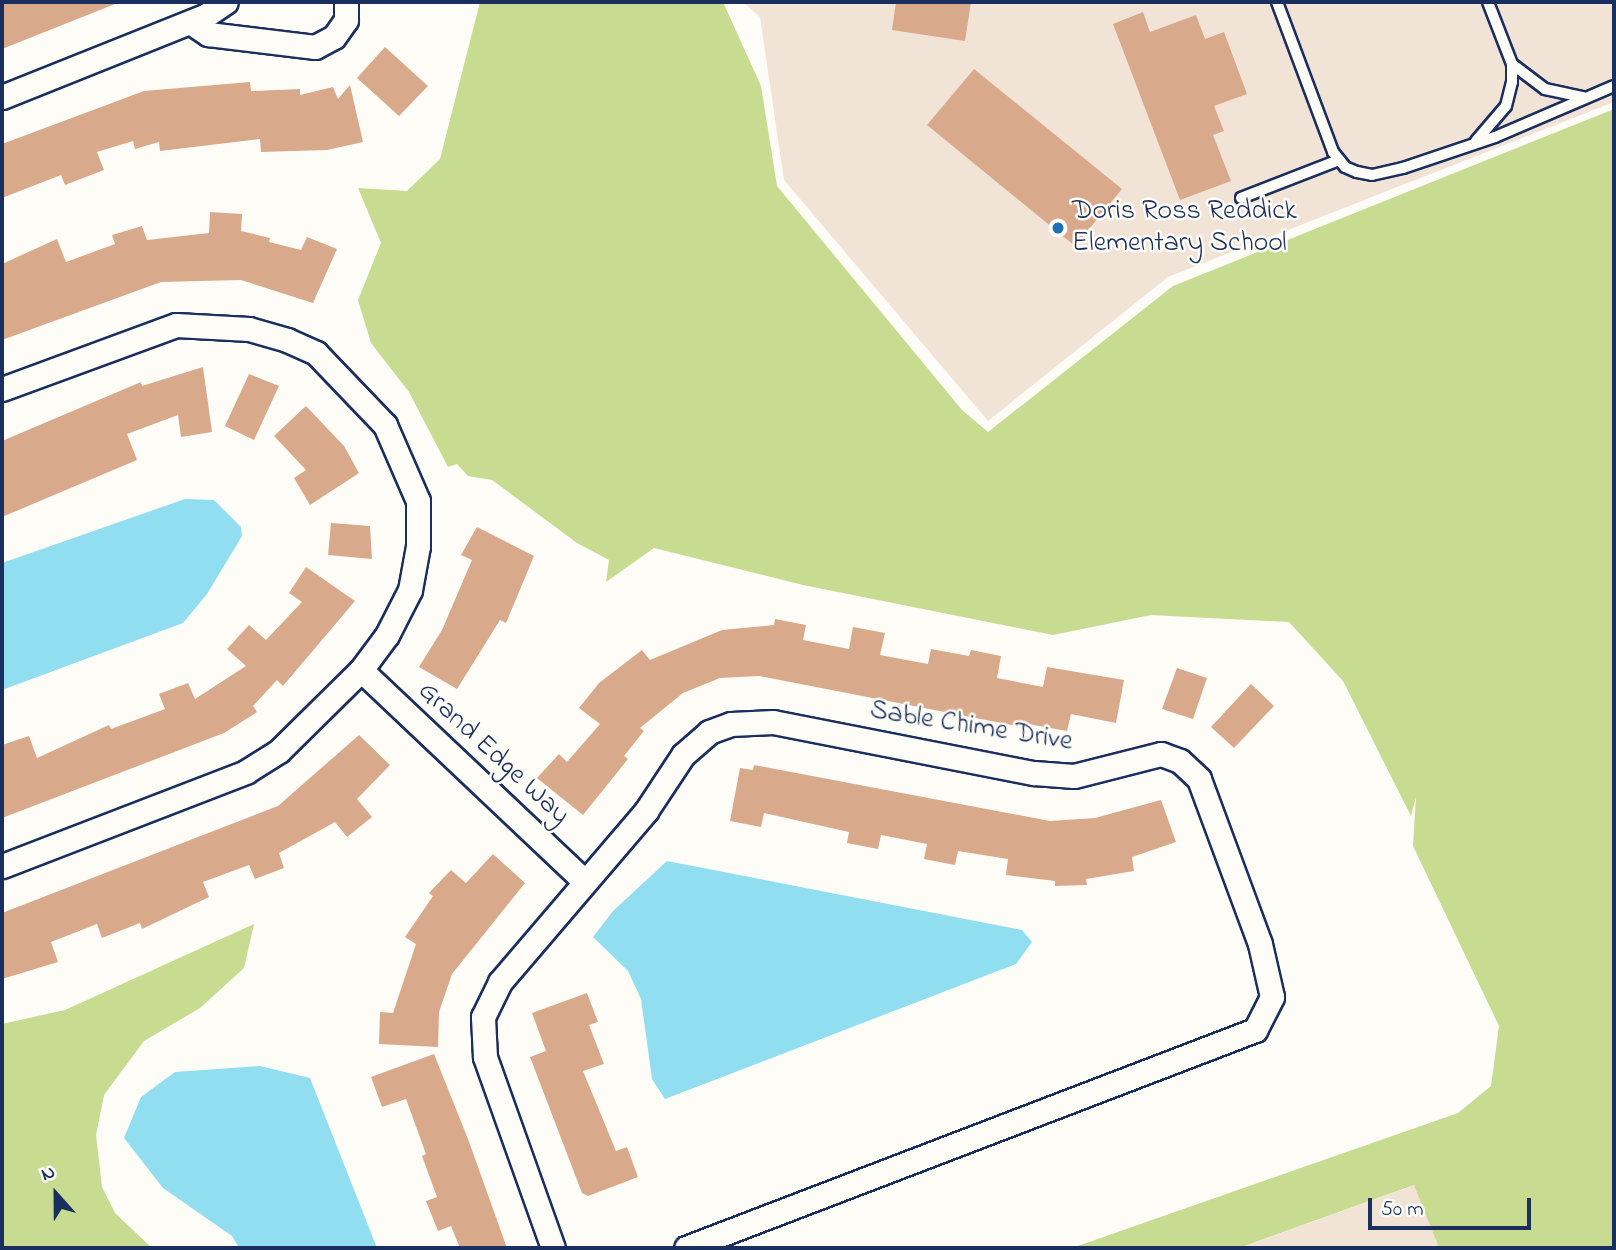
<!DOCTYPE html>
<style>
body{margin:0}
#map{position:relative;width:1616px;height:1250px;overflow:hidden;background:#fdfcf7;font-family:"Indie Flower",sans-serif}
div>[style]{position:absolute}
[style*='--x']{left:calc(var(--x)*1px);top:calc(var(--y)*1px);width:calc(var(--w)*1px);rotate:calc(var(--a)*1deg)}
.built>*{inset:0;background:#f2e3d7}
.green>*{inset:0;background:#c8dc91}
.water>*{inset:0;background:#92def1}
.building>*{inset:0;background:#d9a98b}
.roads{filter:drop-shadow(2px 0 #1b2f5e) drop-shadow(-2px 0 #1b2f5e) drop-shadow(0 2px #1b2f5e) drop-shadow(0 -2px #1b2f5e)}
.lane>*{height:10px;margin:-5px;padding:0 5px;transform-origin:5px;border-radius:5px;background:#fdfcf7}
.street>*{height:23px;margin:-11.5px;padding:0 11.5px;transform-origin:11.5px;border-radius:11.5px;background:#fdfcf7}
.dots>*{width:19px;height:19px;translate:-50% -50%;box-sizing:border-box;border:4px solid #fdfcf7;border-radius:50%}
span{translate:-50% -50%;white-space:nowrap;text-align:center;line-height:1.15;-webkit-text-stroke:5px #fdfcf7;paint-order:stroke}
.poi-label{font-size:28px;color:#1b2f5e}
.left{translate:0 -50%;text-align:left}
.street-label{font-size:28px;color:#1b2f5e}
.frame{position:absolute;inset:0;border:4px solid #1b2f5e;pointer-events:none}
.north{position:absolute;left:21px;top:1159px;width:70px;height:70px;-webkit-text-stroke:5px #fdfcf7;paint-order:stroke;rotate:339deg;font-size:19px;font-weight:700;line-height:28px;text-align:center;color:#1b2f5e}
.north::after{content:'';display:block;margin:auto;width:24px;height:32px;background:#1b2f5e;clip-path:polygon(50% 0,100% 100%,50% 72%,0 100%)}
.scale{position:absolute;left:1368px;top:1198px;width:163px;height:32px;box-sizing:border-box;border:4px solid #1b2f5e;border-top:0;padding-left:9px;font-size:21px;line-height:24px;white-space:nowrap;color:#1b2f5e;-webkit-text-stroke:5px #fdfcf7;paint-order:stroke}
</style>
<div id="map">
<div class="built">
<i style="clip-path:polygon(743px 2px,1614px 2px,1614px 102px,1168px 277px,988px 421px,784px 180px,760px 17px)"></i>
<i style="clip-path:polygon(1415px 1185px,1439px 1248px,1239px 1248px)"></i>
</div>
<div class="green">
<i style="clip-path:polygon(480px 2px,723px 2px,761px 86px,777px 186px,962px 410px,988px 432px,1173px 286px,1614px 109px,1614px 1248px,1439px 1248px,1414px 1185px,1239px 1248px,1072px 1248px,1458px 1113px,1491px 1086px,1499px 1026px,1413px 846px,1416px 797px,1411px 816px,1343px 681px,1289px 622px,1151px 615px,1053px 635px,803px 585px,654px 548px,606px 582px,609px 560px,577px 543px,492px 480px,468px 476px,457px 464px,448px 467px,409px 392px,371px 343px,358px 300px,381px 243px,358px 188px,407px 191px,440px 159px)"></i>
<i style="clip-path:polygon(254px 924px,244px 968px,200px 1008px,144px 1041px,104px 1095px,96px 1135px,102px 1187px,115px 1213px,152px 1248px,2px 1248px,2px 1024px,65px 1010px)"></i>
</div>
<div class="water">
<i style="clip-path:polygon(185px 499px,214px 500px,241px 527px,242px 536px,207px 594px,183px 623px,2px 690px,2px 563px)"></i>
<i style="clip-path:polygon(667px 861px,1022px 930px,1032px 942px,1016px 964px,665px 1099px,652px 1079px,641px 999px,628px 971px,593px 937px,613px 911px)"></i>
<i style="clip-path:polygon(260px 1066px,310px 1078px,377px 1248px,239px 1248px,232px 1236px,163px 1188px,124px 1138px,141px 1097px,175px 1072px)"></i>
</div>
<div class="building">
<i style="clip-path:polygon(2px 2px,120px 2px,2px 49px)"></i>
<i style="clip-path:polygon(896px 2px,971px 2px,965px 41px,892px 30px)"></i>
<i style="clip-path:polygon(1143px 12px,1150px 32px,1196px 15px,1205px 39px,1224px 32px,1247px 94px,1214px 106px,1224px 131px,1213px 135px,1231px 181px,1180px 200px,1113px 24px)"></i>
<i style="clip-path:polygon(385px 47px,428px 86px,399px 116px,357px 78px)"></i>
<i style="clip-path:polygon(974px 69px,1122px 189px,1075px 246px,927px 125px)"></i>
<i style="clip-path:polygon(250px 82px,251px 91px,300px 89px,300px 95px,333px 87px,338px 99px,350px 85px,363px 142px,327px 150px,261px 152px,260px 139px,160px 151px,159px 142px,135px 149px,133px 141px,97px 152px,104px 170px,65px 185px,61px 175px,2px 198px,2px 144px,144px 91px)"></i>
<i style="clip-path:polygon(210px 212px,242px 214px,241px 231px,270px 238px,269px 242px,301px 250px,307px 237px,337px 249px,313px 303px,241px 280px,161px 282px,2px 340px,2px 264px,57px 239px,66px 262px,115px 244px,112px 235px,142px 226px,147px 240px,209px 233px)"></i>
<i style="clip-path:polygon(203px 367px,212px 432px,181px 437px,178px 415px,127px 434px,137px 460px,2px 517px,2px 441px,141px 382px,142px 386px)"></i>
<i style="clip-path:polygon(249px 374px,279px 386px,254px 440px,225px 426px)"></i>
<i style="clip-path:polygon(306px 406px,344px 446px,359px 473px,310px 505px,294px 478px,306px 470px,274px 436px)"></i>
<i style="clip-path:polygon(331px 523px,370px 526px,372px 559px,328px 555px)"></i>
<i style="clip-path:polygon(477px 527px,534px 556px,506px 623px,500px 620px,457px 689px,419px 667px,442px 630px,472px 560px,461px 555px)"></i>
<i style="clip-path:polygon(306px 567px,355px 601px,283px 686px,277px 680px,253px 706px,257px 712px,224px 733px,2px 818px,2px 745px,29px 736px,37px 758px,109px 725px,111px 729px,165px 709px,159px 694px,188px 683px,195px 699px,246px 666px,227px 649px,249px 625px,266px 640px,302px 602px,289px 593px)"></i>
<i style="clip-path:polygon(775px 619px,806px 625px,803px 640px,849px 649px,853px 627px,885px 633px,880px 655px,928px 664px,931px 649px,969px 656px,971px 650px,1001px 656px,997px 678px,1043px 687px,1047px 667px,1124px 680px,1116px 723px,1071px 714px,1067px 731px,1028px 724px,1027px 728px,759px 676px,720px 678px,683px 693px,640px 728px,644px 731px,624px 756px,628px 759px,583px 815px,537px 778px,559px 754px,567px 762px,600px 724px,579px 708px,599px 683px,642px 650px,650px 660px,722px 630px,774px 625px)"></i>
<i style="clip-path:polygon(1177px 668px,1207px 678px,1193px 719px,1162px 709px)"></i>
<i style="clip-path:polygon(1251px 684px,1274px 706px,1234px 748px,1211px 727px)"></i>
<i style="clip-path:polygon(359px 735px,390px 765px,357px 799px,372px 817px,347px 837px,335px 822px,279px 853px,284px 868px,255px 879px,249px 865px,203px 882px,209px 897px,142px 929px,140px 923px,102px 938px,97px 924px,51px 942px,58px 962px,2px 979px,2px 913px,278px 806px)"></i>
<i style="clip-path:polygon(754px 765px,1050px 821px,1095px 818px,1161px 800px,1176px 842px,1132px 857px,1134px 871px,1086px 879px,1087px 885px,1055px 886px,1055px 881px,1006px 875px,1008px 859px,958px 851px,955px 865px,924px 859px,927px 844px,881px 835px,878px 849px,847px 843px,849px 832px,764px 813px,761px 827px,730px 821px,740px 768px,753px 770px)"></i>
<i style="clip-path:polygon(493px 854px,525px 883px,452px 974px,439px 1012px,438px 1047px,379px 1044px,380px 1012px,393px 1013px,416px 944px,405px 937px,433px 896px,429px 893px,451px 870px,466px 883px)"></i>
<i style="clip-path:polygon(587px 993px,598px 1022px,589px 1025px,604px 1064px,583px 1071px,616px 1151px,627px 1147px,638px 1177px,588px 1196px,582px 1193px,530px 1057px,546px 1051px,532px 1013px)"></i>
<i style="clip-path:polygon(434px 1054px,468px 1139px,507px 1248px,460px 1248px,451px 1226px,438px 1231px,426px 1201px,437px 1197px,422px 1156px,426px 1154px,406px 1099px,382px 1107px,371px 1077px)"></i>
</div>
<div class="roads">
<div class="lane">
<i style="--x:1277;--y:2;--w:160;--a:69.5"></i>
<i style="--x:1333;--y:152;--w:19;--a:51"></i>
<i style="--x:1345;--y:167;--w:13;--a:23"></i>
<i style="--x:1357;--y:172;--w:15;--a:11"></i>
<i style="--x:1372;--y:175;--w:32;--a:-13"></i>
<i style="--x:1403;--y:168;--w:97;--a:-18.6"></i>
<i style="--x:1495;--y:137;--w:129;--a:-23.2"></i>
<i style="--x:1512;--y:64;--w:41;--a:37.1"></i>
<i style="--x:1545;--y:89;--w:39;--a:12"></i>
<i style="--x:1476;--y:141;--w:46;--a:-49.4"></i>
<i style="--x:1506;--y:106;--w:25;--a:-76"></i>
<i style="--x:1512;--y:82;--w:18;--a:-90"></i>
<i style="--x:1512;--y:64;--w:66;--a:-111.2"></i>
<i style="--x:1241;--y:198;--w:105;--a:-21.2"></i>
</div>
<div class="street">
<i style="--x:190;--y:22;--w:22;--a:34"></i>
<i style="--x:208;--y:34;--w:108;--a:6.9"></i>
<i style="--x:315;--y:47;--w:21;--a:-28"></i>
<i style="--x:334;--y:37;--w:21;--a:-55"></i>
<i style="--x:346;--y:20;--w:18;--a:-90"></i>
<i style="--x:2;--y:97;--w:219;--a:-21.8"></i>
<i style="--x:205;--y:16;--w:25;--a:-34"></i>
<i style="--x:2;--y:389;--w:185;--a:-20.2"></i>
<i style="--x:176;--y:325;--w:73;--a:3.1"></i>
<i style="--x:249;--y:329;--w:40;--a:16"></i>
<i style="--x:287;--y:340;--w:32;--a:24"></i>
<i style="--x:316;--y:353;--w:100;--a:46.2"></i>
<i style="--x:385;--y:425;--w:83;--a:66.5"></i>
<i style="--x:418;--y:501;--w:45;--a:90"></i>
<i style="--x:418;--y:546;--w:45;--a:100.3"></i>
<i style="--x:410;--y:590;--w:51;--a:117.1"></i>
<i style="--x:387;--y:635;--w:44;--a:126.6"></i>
<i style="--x:361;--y:670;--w:115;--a:135.4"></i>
<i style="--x:279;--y:751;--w:39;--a:148"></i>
<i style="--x:246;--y:772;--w:261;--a:158.9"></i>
<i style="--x:361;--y:670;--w:307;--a:43.4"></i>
<i style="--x:553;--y:1248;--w:203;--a:-109.6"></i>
<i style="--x:485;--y:1057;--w:40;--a:-92.9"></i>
<i style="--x:483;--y:1017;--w:39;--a:-64"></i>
<i style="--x:500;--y:982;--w:225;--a:-49.5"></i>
<i style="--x:646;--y:811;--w:67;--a:-56.5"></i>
<i style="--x:683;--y:755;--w:35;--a:-41"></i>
<i style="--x:709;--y:732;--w:23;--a:-20"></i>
<i style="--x:731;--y:724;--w:42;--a:-2.7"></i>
<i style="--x:773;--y:722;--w:266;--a:11.1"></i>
<i style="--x:1034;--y:773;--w:40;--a:4.3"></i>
<i style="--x:1074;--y:776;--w:90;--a:-14.2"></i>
<i style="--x:1161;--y:754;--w:20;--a:20"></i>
<i style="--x:1180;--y:761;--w:26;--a:43"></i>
<i style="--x:1199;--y:779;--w:176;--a:69.7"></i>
<i style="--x:1260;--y:944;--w:54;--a:77.2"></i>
<i style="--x:1272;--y:997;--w:37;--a:117"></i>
<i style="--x:1255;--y:1030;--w:609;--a:159.04"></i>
</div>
</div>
<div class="dots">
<i style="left:1058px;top:228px;background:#1f6fb2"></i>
</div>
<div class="poi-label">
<span class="left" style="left:1072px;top:228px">Doris Ross Reddick<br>Elementary School</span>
</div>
<div class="street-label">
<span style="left:971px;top:727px;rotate:9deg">Sable Chime Drive</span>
<span style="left:493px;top:754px;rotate:43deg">Grand Edge Way</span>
</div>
<div class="frame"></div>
<div class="north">N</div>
<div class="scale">50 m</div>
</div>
